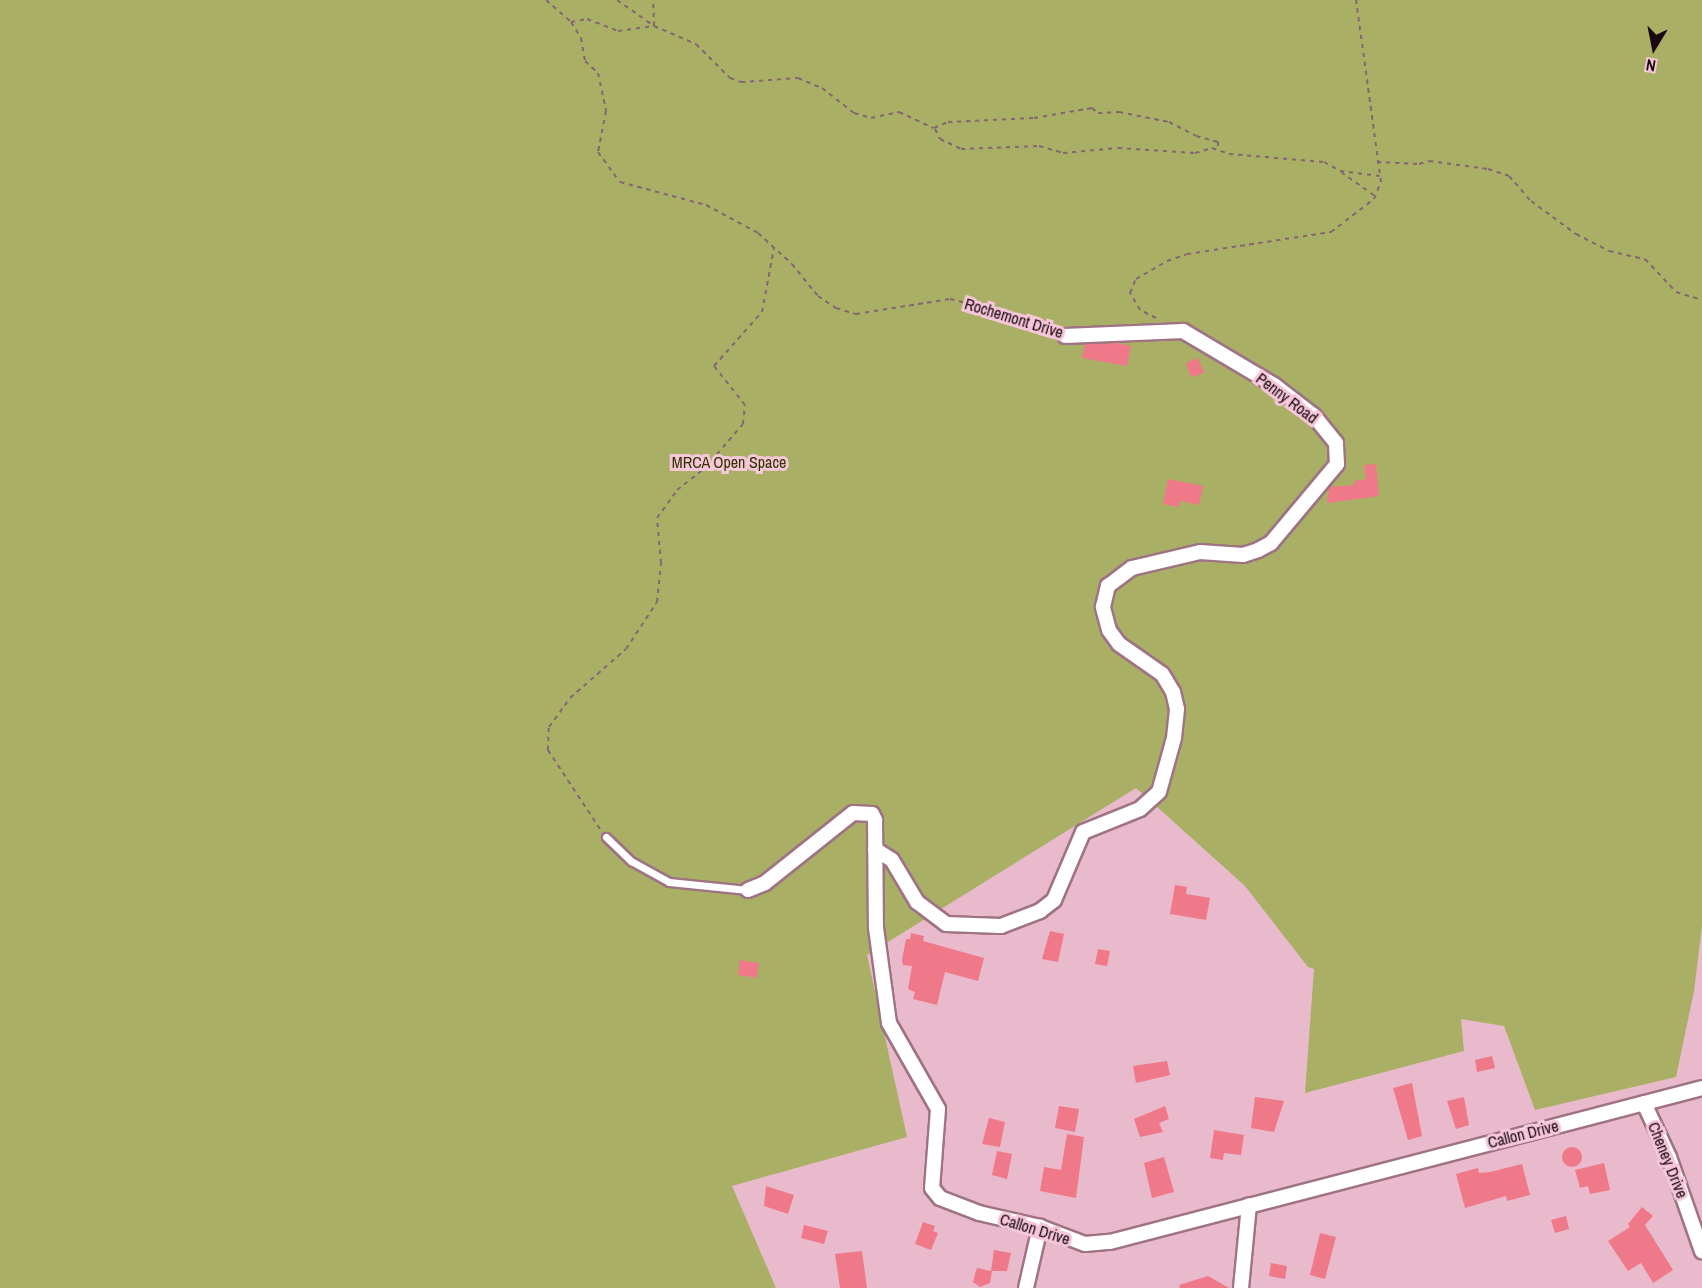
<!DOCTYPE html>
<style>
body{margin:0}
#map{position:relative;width:1702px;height:1288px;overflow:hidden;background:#e9b9cc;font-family:"Archivo Narrow",sans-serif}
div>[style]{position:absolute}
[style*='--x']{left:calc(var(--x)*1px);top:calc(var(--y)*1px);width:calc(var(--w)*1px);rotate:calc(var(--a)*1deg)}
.green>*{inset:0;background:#a9b066}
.building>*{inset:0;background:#f07989}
.round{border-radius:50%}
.path>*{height:2px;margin-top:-1px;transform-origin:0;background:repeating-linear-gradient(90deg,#866572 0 4.5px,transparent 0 9px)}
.roads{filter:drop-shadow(2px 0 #9f7384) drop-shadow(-2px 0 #9f7384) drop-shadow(0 2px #9f7384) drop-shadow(0 -2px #9f7384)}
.service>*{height:7px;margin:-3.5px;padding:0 3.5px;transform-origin:3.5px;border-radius:3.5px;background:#fff}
.minor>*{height:14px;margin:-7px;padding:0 7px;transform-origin:7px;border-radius:7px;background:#fff}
span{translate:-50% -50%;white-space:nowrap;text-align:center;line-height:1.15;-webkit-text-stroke:6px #f6c6d9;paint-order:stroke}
.street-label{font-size:16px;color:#18080f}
.park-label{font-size:16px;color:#313400}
.north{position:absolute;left:1624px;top:18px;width:60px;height:60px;-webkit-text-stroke:4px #f6c6d9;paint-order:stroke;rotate:190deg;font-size:16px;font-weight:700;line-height:24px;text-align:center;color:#18080f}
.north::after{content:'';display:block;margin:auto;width:21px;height:27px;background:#18080f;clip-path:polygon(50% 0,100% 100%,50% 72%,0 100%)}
</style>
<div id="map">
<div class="green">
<i style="clip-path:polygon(0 0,1702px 0,1702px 926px,1694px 991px,1676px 1077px,1535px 1110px,1504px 1026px,1461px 1019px,1464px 1051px,1305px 1093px,1314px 969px,1308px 967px,1245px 886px,1136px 788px,867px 955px,907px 1137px,732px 1186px,776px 1288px,0 1288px)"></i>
</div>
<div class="building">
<i style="clip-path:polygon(1116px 343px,1131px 346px,1127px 366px,1082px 358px,1085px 344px)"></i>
<i style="clip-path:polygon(1198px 358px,1204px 373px,1191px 377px,1186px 363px)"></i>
<i style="clip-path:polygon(1376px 464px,1379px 496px,1327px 503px,1329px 487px,1355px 485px,1354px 481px,1366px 479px,1364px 465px)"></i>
<i style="clip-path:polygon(1168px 479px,1203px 486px,1199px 505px,1180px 501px,1179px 507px,1163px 504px)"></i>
<i style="clip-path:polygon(1175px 885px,1187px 887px,1186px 894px,1210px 898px,1206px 920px,1170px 914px)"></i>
<i style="clip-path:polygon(1050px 931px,1064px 934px,1058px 962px,1042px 959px)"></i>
<i style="clip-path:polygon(911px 933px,924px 936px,923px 941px,984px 958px,978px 981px,945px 972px,937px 1005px,913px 999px,915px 992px,908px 989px,912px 966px,903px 965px,902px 960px,906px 939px,910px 939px)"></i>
<i style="clip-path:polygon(1098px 949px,1110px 951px,1107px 966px,1095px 964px)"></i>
<i style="clip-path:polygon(740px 960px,759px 963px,757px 978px,738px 975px)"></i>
<i style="clip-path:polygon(1492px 1056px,1495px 1068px,1477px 1072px,1475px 1060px)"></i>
<i style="clip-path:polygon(1167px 1061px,1170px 1075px,1136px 1083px,1133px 1066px)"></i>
<i style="clip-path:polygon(1412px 1083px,1422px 1136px,1408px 1140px,1393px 1088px)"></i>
<i style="clip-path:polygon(1255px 1097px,1284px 1101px,1274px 1132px,1251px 1128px)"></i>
<i style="clip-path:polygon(1464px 1097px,1469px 1125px,1456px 1129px,1447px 1101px)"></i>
<i style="clip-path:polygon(1059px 1106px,1079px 1109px,1075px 1132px,1055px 1128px)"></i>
<i style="clip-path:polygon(1165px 1106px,1169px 1119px,1159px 1123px,1163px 1132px,1140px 1137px,1134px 1119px)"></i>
<i style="clip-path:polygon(989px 1118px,1005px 1122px,1000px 1147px,982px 1144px)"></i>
<i style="clip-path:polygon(1214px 1130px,1244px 1135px,1241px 1155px,1224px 1153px,1223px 1160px,1210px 1158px)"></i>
<i style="clip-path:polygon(1067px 1134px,1084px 1137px,1076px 1198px,1040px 1191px,1044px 1167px,1061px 1170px)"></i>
<i class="round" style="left:1562px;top:1147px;width:20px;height:20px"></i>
<i style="clip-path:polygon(997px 1151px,1012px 1154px,1007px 1179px,992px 1175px)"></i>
<i style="clip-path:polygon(1164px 1157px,1174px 1192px,1152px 1198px,1144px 1163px)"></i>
<i style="clip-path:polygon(1604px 1163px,1610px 1190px,1590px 1194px,1588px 1186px,1580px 1188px,1575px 1170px)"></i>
<i style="clip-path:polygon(1522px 1164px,1530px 1195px,1507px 1201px,1506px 1196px,1465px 1208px,1456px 1174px,1478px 1168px,1479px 1173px,1490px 1172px)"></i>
<i style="clip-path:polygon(766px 1186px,794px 1195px,788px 1214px,764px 1206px)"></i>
<i style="clip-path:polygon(1642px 1207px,1653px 1216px,1645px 1225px,1673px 1270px,1653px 1283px,1641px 1263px,1628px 1271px,1608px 1241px,1630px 1227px,1628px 1224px)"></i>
<i style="clip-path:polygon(1566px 1216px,1569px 1229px,1555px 1233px,1551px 1220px)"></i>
<i style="clip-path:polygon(923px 1222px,935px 1226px,933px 1231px,938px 1233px,931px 1250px,915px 1244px)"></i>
<i style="clip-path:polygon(804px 1225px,828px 1231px,824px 1244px,801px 1238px)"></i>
<i style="clip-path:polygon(1320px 1233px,1336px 1237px,1325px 1279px,1310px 1275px)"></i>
<i style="clip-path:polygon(994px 1250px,1011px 1253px,1007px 1271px,992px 1271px,990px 1283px,980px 1287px,973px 1282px,975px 1274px,977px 1268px,991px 1271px)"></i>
<i style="clip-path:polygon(862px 1251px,867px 1288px,840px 1288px,835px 1254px)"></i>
<i style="clip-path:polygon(1271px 1263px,1287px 1266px,1285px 1279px,1269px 1276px)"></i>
<i style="clip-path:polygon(1208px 1276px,1229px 1288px,1180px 1288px,1179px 1285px)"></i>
</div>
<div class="path">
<i style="--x:546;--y:0;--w:33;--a:41"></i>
<i style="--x:571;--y:22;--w:19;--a:58"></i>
<i style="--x:581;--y:38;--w:23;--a:80"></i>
<i style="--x:585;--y:61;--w:18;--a:43"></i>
<i style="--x:598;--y:73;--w:39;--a:78"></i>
<i style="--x:606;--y:111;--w:42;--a:101"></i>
<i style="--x:598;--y:152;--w:37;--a:54"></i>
<i style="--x:620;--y:182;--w:89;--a:15"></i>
<i style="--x:706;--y:205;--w:59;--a:28.3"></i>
<i style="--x:758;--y:233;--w:46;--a:42.4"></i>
<i style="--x:792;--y:264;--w:41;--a:50.9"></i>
<i style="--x:818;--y:296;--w:22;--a:34"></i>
<i style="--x:836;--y:308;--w:21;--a:17"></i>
<i style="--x:856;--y:314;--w:95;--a:-9.1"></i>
<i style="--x:950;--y:299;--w:55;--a:13.8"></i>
<i style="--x:1003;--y:312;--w:51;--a:20.6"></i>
<i style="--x:617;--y:0;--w:45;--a:35.1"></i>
<i style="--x:654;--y:26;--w:46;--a:23.2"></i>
<i style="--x:696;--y:44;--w:48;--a:45"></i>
<i style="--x:730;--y:78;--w:12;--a:20"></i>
<i style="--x:741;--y:82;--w:57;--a:-4"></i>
<i style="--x:798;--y:78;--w:26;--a:23"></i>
<i style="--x:822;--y:88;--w:41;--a:38"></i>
<i style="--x:854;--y:113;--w:18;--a:16"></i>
<i style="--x:871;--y:118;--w:29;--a:-12"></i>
<i style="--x:899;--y:112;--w:38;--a:25"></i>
<i style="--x:934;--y:128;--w:15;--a:-23"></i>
<i style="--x:948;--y:122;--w:86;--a:-2.7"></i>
<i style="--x:1034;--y:118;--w:59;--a:-9.8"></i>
<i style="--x:1092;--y:108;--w:8;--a:40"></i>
<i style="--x:1098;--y:113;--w:21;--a:-3"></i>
<i style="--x:1119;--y:112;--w:51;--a:11.3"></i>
<i style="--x:1169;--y:122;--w:30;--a:27"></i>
<i style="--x:1196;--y:136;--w:23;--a:15"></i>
<i style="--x:1218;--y:142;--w:6;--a:90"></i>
<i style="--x:571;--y:22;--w:16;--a:-11"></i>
<i style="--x:587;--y:19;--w:33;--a:21"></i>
<i style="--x:618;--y:31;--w:36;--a:-8"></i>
<i style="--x:654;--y:26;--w:26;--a:-92"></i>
<i style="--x:935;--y:129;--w:11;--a:63"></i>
<i style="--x:940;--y:139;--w:23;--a:25"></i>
<i style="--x:961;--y:149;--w:78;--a:-2.2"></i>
<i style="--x:1039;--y:146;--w:25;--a:16"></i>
<i style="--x:1063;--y:153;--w:55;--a:-5.2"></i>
<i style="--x:1118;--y:148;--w:77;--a:3.7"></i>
<i style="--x:1195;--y:153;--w:18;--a:-16"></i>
<i style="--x:1212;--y:148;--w:18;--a:19"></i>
<i style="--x:1229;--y:154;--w:95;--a:4.8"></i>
<i style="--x:1324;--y:162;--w:18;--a:29"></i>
<i style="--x:1340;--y:171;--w:40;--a:7.1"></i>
<i style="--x:1377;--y:162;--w:42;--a:2.7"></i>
<i style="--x:1419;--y:164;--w:10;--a:-17"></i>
<i style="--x:1429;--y:161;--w:60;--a:7.7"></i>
<i style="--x:1488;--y:169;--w:22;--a:18"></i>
<i style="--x:1509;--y:176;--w:33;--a:49"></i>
<i style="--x:1531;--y:201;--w:56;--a:36.3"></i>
<i style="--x:1576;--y:234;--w:37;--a:27"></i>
<i style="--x:1609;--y:251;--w:37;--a:13"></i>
<i style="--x:1645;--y:259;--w:45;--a:46.8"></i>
<i style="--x:1676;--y:292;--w:27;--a:17"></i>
<i style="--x:1341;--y:172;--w:42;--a:35.2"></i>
<i style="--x:1156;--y:318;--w:18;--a:-153"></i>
<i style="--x:1140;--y:310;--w:20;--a:-120"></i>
<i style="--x:1130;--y:293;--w:15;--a:-67"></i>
<i style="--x:1136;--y:279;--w:36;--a:-30"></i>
<i style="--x:1167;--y:261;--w:21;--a:-19"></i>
<i style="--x:1187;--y:254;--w:146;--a:-8.7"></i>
<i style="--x:1331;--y:232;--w:54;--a:-37.5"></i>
<i style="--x:1374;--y:199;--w:18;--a:-68"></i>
<i style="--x:1381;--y:182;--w:184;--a:-97.8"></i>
<i style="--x:600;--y:829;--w:95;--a:-123.4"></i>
<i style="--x:548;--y:750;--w:23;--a:-88"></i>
<i style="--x:549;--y:727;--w:36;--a:-54"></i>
<i style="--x:570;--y:698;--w:74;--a:-41.2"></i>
<i style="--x:626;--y:649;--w:56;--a:-56.6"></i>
<i style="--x:657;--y:602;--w:39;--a:-84"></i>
<i style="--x:661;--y:563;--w:45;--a:-95.1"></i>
<i style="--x:657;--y:518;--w:34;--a:-54"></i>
<i style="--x:677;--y:490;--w:36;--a:-38"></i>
<i style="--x:705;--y:468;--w:58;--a:-49.2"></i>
<i style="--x:743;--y:424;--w:19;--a:-84"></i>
<i style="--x:745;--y:405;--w:50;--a:-128.5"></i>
<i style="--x:714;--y:366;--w:72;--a:-48.4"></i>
<i style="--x:762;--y:312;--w:65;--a:-79.4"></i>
</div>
<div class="roads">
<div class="service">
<i style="--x:606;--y:837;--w:35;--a:44"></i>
<i style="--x:631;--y:861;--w:43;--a:28.9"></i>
<i style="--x:669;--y:882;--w:79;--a:5.8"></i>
</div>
<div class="minor">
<i style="--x:875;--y:849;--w:20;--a:33"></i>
<i style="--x:892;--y:860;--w:49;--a:59.2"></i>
<i style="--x:917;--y:902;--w:36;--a:37"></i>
<i style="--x:946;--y:924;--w:55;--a:2.1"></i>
<i style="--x:1001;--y:926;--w:42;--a:-21"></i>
<i style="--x:1040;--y:911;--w:18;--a:-38"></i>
<i style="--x:1054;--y:900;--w:74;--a:-66.9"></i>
<i style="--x:1083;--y:832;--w:61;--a:-22"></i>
<i style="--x:1140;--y:809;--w:25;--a:-42"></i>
<i style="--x:1159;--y:792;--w:56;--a:-74.5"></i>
<i style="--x:1174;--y:738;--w:29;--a:-84"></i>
<i style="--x:1177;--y:709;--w:17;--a:-103"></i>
<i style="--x:1173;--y:692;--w:21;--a:-121"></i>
<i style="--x:1162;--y:674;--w:52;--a:-145.1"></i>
<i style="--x:1119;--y:644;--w:17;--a:-126"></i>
<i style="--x:1109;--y:630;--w:24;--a:-105"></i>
<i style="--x:1103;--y:607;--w:22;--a:-77"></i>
<i style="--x:1108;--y:586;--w:30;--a:-37"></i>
<i style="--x:1132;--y:568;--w:70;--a:-13.2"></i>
<i style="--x:1200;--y:552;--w:43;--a:4"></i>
<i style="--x:1243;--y:555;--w:16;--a:-18"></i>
<i style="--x:1258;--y:550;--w:15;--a:-28"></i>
<i style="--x:1271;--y:543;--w:103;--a:-50.1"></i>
<i style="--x:1337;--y:464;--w:21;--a:-93"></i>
<i style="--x:1336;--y:443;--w:36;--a:-129"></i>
<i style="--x:1313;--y:415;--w:49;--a:-142.4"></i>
<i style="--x:1274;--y:385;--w:106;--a:-149.3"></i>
<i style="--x:1183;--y:331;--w:118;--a:177.6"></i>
<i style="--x:748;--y:890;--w:18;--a:-22"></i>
<i style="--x:765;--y:883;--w:112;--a:-38.5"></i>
<i style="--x:853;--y:813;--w:19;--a:3"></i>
<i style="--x:872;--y:814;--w:7;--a:63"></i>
<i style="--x:875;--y:820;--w:108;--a:89.5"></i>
<i style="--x:876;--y:928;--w:96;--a:82.2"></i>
<i style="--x:889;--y:1023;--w:99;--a:60.3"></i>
<i style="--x:938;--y:1109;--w:79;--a:94.3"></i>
<i style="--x:932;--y:1188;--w:13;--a:51"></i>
<i style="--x:940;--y:1198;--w:42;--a:21"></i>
<i style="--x:979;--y:1213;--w:63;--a:12.9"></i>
<i style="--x:1040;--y:1227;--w:48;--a:20.7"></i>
<i style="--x:1085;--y:1244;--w:25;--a:-5"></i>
<i style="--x:1110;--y:1242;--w:612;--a:-14.58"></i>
<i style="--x:1644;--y:1103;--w:60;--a:65.2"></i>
<i style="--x:1669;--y:1157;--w:100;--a:70.7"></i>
<i style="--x:1026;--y:1288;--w:63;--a:-77.1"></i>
<i style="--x:1241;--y:1288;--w:83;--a:-84.5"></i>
</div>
</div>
<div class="street-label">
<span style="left:1014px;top:318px;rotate:17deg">Rochemont Drive</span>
<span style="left:1287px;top:398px;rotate:37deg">Penny Road</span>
<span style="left:1523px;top:1134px;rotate:-14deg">Callon Drive</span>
<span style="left:1668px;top:1160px;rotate:68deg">Cheney Drive</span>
<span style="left:1035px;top:1229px;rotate:17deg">Callon Drive</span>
</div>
<div class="park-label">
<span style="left:729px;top:462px">MRCA Open Space</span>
</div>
<div class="north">N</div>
</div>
